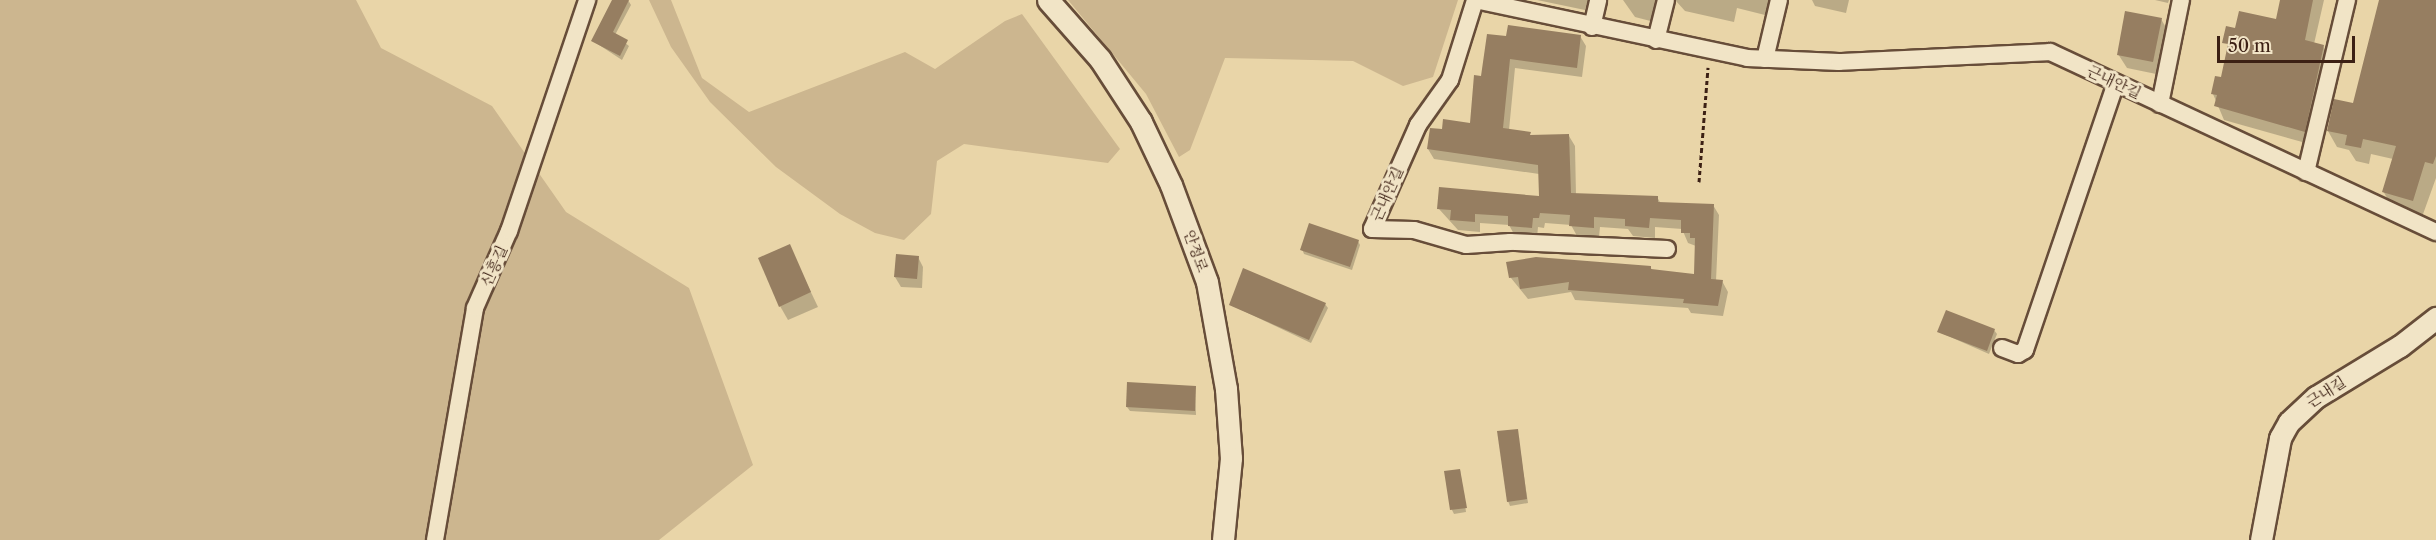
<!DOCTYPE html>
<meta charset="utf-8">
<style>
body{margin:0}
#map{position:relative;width:2436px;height:540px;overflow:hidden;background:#e9d5a8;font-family:"Libre Caslon Text","Noto Serif KR",serif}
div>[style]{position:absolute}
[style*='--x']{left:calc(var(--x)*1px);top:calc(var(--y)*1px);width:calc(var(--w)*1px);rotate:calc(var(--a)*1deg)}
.green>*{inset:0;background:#ccb68f}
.shadow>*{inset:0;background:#0003}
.building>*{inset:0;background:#967e61}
.path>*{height:3px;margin-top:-1.5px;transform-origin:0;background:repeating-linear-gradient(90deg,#3c2014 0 4.5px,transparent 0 7.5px)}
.roads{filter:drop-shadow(2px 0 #674d39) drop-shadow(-2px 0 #674d39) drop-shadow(0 2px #674d39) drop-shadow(0 -2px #674d39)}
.minor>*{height:16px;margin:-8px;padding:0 8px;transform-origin:8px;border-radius:8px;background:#f1e4c6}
.tertiary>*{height:21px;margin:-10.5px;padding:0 10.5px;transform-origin:10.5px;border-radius:10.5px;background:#f1e4c6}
span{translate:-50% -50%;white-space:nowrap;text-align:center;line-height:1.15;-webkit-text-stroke:6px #f1e4c6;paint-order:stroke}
.street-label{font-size:15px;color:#3c2014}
.scale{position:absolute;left:2217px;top:36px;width:138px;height:27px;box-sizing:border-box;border:3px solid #3c2014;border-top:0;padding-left:8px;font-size:18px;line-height:21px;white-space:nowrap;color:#3c2014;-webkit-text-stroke:4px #f1e4c6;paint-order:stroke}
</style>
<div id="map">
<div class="green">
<i style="clip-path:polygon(0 0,356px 0,381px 48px,492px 106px,566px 212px,689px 288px,753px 465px,659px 540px,0 540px)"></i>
<i style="clip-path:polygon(649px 0,671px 0,702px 78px,749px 112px,905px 52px,935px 69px,1005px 21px,1022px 14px,1120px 149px,1108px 163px,964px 144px,937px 161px,931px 214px,904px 240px,875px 233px,840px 214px,776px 167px,710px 102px,671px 47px)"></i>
<i style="clip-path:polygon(1068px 0,1458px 0,1433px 77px,1403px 86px,1353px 61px,1225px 58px,1190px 150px,1179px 157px,1146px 94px)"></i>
</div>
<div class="shadow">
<i style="clip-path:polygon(614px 0,628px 0,631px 5px,615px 35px,629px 46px,622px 60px,593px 41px)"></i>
<i style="clip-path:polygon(1537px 0,1588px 0,1585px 10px)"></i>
<i style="clip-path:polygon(1623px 0,1779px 0,1773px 17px,1737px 8px,1734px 22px,1685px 11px,1676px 1px,1662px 7px,1658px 23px,1635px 17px)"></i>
<i style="clip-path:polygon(1812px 0,1849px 0,1846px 13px,1815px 6px)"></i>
<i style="clip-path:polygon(2155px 0,2169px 0,2168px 3px)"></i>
<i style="clip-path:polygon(2282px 0,2324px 0,2314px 44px,2323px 46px,2331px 60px,2313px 145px,2224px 120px,2213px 94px,2278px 21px)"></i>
<i style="clip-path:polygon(2380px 0,2427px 0,2436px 20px,2436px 178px,2422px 217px,2393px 208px,2383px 191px,2393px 159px,2371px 154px,2369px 164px,2356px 161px,2349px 150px,2337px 147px,2328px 131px,2354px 105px)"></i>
<i style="clip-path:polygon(2161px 19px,2169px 33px,2161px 75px,2127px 68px,2118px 54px)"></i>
<i style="clip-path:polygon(1580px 36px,1586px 46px,1582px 77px,1515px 68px,1509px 130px,1532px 137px,1569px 136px,1575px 146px,1576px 195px,1657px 197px,1661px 204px,1713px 205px,1719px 215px,1716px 281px,1722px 281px,1728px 292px,1723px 316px,1691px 313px,1688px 308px,1575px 300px,1571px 292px,1528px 299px,1511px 278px,1508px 263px,1650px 267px,1653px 271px,1695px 275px,1696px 246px,1688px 243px,1682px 229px,1655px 227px,1655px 238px,1633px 236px,1628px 229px,1600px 227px,1599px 237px,1577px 236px,1571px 225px,1545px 223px,1544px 228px,1538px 227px,1537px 238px,1515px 236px,1509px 225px,1480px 223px,1480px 232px,1458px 230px,1439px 209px,1540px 197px,1539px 174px,1434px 159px,1428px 149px,1443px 131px,1471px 125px,1483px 78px,1508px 38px)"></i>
<i style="clip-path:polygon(1358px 241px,1360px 245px,1352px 270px,1304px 254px,1302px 249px)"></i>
<i style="clip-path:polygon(789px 246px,818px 307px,788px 320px,780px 306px)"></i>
<i style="clip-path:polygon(918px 257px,923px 267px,922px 288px,901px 287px,895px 277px)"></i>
<i style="clip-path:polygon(1325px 304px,1328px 308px,1311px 343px,1231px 305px)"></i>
<i style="clip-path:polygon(1994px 330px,1997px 334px,1989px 354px,1939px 332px)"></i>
<i style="clip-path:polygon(1195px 388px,1196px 415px,1130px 411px,1127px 407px)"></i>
<i style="clip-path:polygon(1517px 430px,1528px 503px,1510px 506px,1508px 501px)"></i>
<i style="clip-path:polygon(1460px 470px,1466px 512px,1454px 514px,1452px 510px)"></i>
</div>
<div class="building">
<i style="clip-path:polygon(612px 0,629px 0,613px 32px,628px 40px,620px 56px,591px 41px)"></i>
<i style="clip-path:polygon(2280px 0,2313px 0,2305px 40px,2324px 45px,2305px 132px,2214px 106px,2217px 95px,2211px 94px,2215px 76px,2221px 77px,2228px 44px,2222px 43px,2226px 26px,2235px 28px,2239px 11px,2276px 19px)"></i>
<i style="clip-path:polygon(2379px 0,2436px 0,2436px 156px,2433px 164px,2425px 162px,2413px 201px,2382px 192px,2396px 146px,2363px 139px,2361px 148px,2345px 145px,2347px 135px,2327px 131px,2334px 99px,2353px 103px)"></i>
<i style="clip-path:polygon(2125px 11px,2162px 18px,2153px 62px,2117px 55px)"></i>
<i style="clip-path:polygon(1508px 25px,1581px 35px,1577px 68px,1510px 59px,1503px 128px,1531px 132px,1530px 135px,1569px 134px,1571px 193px,1658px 196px,1658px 202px,1714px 204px,1711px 279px,1723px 280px,1718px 306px,1683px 303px,1684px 299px,1568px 290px,1569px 282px,1520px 289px,1518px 277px,1509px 278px,1506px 262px,1536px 257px,1651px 266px,1651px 269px,1694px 274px,1695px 238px,1690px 238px,1690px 233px,1681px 233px,1681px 220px,1650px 218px,1649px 228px,1625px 226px,1625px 219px,1594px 217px,1594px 228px,1569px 226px,1570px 215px,1540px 213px,1539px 218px,1533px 218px,1532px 228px,1508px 226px,1508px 216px,1475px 214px,1475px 222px,1450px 220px,1451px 210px,1437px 209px,1439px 187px,1539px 196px,1538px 165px,1427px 149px,1430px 128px,1442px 129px,1443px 119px,1470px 123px,1474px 75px,1481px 76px,1487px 34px,1506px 36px)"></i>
<i style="clip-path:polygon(1309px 223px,1359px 240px,1350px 267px,1300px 250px)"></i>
<i style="clip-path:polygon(790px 244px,811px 292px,779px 307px,758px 258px)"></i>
<i style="clip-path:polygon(896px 254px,919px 256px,917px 279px,894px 277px)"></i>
<i style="clip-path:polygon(1243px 268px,1326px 303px,1309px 340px,1229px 305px)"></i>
<i style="clip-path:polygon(1946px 310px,1995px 329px,1987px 351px,1937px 332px)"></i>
<i style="clip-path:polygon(1127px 382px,1196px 386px,1195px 411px,1126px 407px)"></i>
<i style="clip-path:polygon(1518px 429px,1527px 499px,1507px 502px,1497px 431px)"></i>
<i style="clip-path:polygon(1460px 469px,1467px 508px,1450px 510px,1444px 471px)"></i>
</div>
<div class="path">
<i style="--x:1699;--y:182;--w:115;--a:-85.5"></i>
</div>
<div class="roads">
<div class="minor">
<i style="--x:1592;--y:27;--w:28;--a:-77"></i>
<i style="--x:1656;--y:40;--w:41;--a:-76"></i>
<i style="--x:1765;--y:59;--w:61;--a:-76.7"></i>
<i style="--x:2160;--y:104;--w:106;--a:-78.6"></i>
<i style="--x:2306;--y:172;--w:177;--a:-76.6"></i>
<i style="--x:1667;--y:249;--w:157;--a:-177.4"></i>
<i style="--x:1510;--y:242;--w:44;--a:176.1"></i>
<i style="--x:1466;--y:245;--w:54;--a:-163.9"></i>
<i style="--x:1414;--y:230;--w:42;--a:-178.6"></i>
<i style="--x:1372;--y:229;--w:114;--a:-66.1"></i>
<i style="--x:1418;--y:125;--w:55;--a:-54.6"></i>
<i style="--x:1450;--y:80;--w:84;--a:-72.6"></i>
<i style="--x:1475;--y:0;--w:278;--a:12"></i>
<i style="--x:1747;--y:58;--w:92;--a:2.5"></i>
<i style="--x:1839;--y:62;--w:211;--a:-2.7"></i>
<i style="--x:2050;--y:52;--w:426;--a:25"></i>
<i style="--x:2002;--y:348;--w:17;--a:21"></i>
<i style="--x:2018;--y:354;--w:8;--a:-30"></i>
<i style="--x:2025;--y:350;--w:282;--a:-71.2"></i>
<i style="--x:435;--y:540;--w:235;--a:-80.2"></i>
<i style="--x:475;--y:308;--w:84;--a:-66.2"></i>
<i style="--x:509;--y:231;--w:244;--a:-71.3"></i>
</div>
<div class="tertiary">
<i style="--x:1048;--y:0;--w:79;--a:48.6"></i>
<i style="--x:1100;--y:59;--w:75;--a:56.9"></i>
<i style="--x:1141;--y:122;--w:70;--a:64.5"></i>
<i style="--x:1171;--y:185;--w:103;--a:69.6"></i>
<i style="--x:1207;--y:282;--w:109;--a:79.9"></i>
<i style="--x:1226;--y:389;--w:69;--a:85.9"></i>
<i style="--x:1231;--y:458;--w:82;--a:95.6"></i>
<i style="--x:2261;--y:540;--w:104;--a:-79.4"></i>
<i style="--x:2280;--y:438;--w:18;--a:-61"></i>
<i style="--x:2289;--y:422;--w:37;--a:-43"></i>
<i style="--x:2316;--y:397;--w:98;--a:-31.3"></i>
<i style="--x:2400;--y:346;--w:46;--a:-37.9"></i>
</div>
</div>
<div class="street-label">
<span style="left:2114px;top:82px;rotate:25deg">근내안길</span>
<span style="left:1387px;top:194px;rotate:-66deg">근내안길</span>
<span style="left:1196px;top:251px;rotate:70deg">안정로</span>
<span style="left:494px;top:266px;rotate:-66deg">신흥길</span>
<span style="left:2326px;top:392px;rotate:-33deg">근내길</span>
</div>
<div class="scale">50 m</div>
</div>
